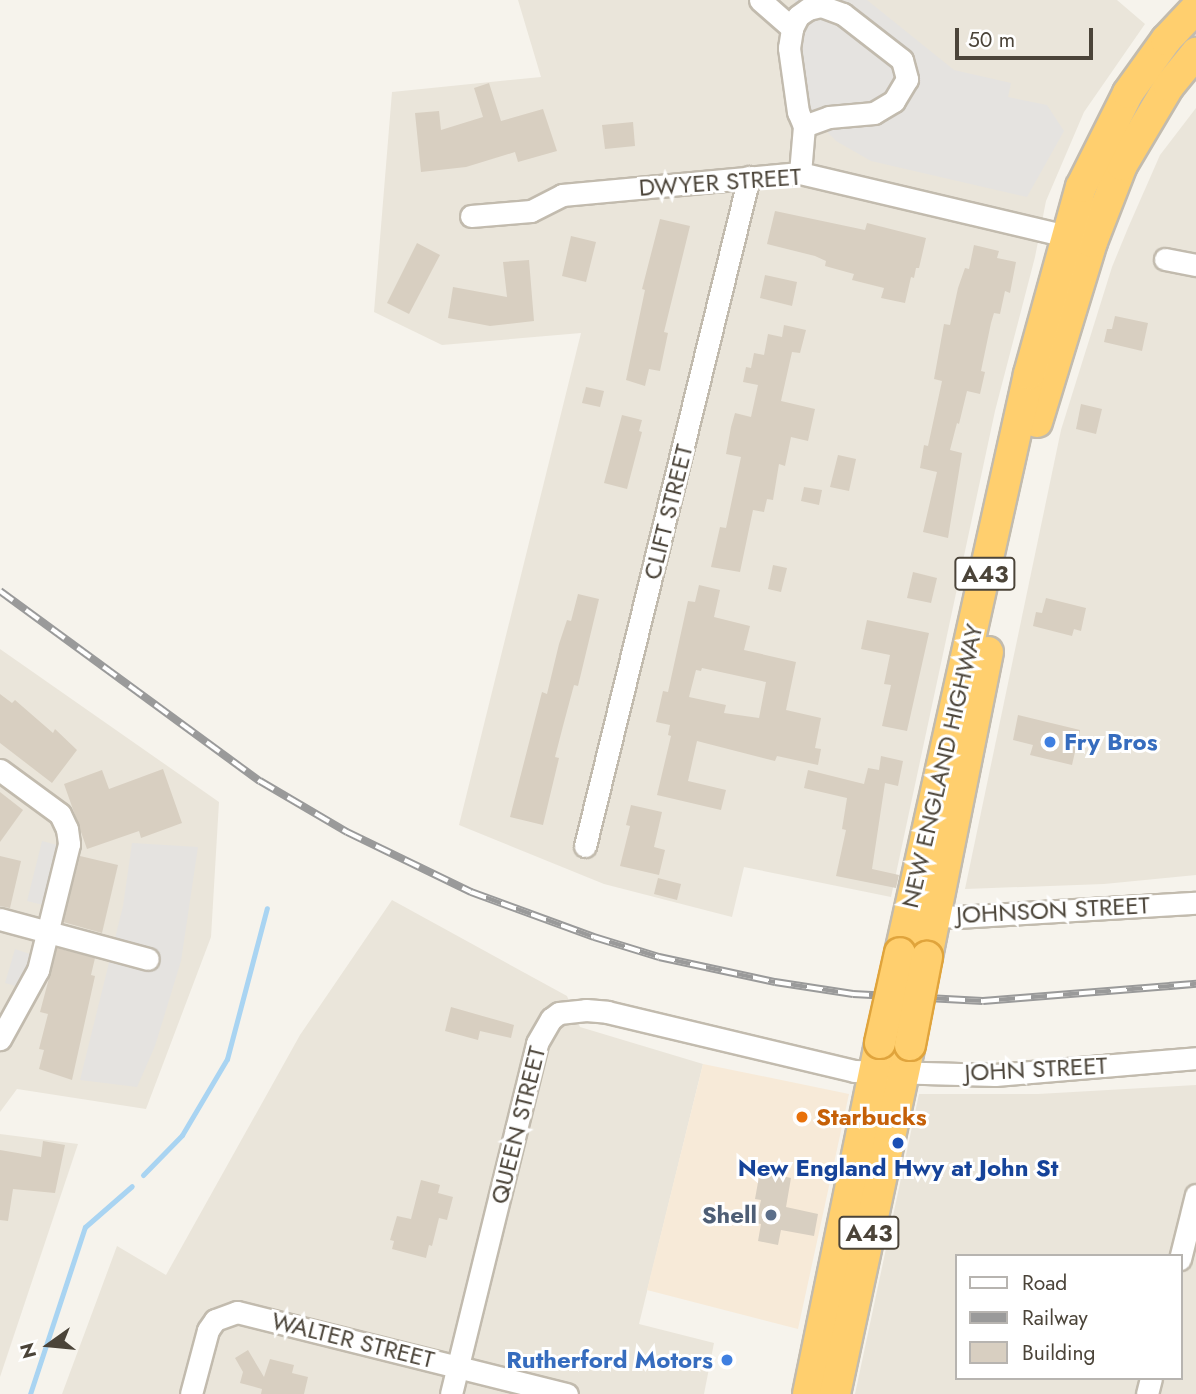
<!DOCTYPE html>
<style>
body{margin:0}
#map{position:relative;width:1196px;height:1394px;overflow:hidden;background:#f6f3ec;font-family:Jost,sans-serif}
div>[style]{position:absolute}
[style*='--x']{left:calc(var(--x)*1px);top:calc(var(--y)*1px);width:calc(var(--w)*1px);rotate:calc(var(--a)*1deg)}
.residential>*{inset:0;background:#eae5da}
.commercial>*{inset:0;background:#f7ead8}
.parking>*{inset:0;background:#e5e3e0}
.stream>*{height:5px;margin:-2.5px;padding:0 2.5px;transform-origin:2.5px;border-radius:2.5px;background:#a9d4f2}
.building>*{inset:0;background:#d8cfc1}
.roads{filter:drop-shadow(2px 0 #c2bbae) drop-shadow(-2px 0 #c2bbae) drop-shadow(0 2px #c2bbae) drop-shadow(0 -2px #c2bbae)}
.minor>*{height:21px;margin:-10.5px;padding:0 10.5px;transform-origin:10.5px;border-radius:10.5px;background:#fff}
.highway>*{height:30px;margin:-15px;padding:0 15px;transform-origin:15px;border-radius:15px;background:#ffcf6e}
.rail>*{height:8px;margin-top:-4px;transform-origin:0;background:repeating-linear-gradient(90deg,#fff 0 16px,#9a9a9a 0 32px);box-sizing:border-box;border-block:2px solid #9a9a9a}
.bridges{filter:drop-shadow(2px 0 #e0a43c) drop-shadow(-2px 0 #e0a43c) drop-shadow(0 2px #e0a43c) drop-shadow(0 -2px #e0a43c)}
.highway-bridge>*{height:30px;margin:-15px;padding:0 15px;transform-origin:15px;border-radius:15px;background:#ffcf6e}
.dots>*{width:19px;height:19px;translate:-50% -50%;box-sizing:border-box;border:4px solid #fff;border-radius:50%}
span{translate:-50% -50%;white-space:nowrap;text-align:center;line-height:1.15;-webkit-text-stroke:6px #fff;paint-order:stroke}
.shield-label span{padding:2px 5px;background:#fff;border:2px solid;border-radius:5px;-webkit-text-stroke-width:0}
.shield-label{font-size:23px;color:#4b4439;font-weight:700}
.street-label{font-size:24px;color:#4b4439}
.shop-label{font-size:24px;color:#366cbe;font-weight:700}
.left{translate:0 -50%;text-align:left}
.right{translate:-100% -50%;text-align:right}
.food-label{font-size:24px;color:#c56008;font-weight:700}
.transit-label{font-size:24px;color:#164399;font-weight:700}
.service-label{font-size:24px;color:#4e5e75;font-weight:700}
.legend{position:absolute;left:955px;top:1254px;width:228px;height:126px;box-sizing:border-box;background:#fff;border:2px solid #b7b4b0;margin:0;padding:9px 12px;list-style:none;font-size:21px;color:#4b4439}
.legend li{display:flex;align-items:center;gap:14px;height:35px}
.legend b{width:35px;border:2px solid #b7b4b0}
.north{position:absolute;left:14px;top:1310px;width:70px;height:70px;-webkit-text-stroke:5px #fff;paint-order:stroke;rotate:255deg;font-size:19px;font-weight:700;line-height:28px;text-align:center;color:#4b4439}
.north::after{content:'';display:block;margin:auto;width:24px;height:32px;background:#4b4439;clip-path:polygon(50% 0,100% 100%,50% 72%,0 100%)}
.scale{position:absolute;left:955px;top:28px;width:138px;height:32px;box-sizing:border-box;border:4px solid #4b4439;border-top:0;padding-left:9px;font-size:21px;line-height:24px;white-space:nowrap;color:#4b4439;-webkit-text-stroke:5px #fff;paint-order:stroke}
</style>
<div id="map">
<div class="residential">
<i style="clip-path:polygon(518px 0,1117px 0,1145px 24px,1084px 112px,1046px 201px,1035px 257px,995px 411px,891px 897px,744px 867px,732px 917px,604px 884px,459px 825px,581px 333px,442px 345px,374px 312px,392px 92px,541px 77px)"></i>
<i style="clip-path:polygon(1196px 108px,1196px 875px,1104px 884px,965px 889px,1061px 430px,1112px 267px,1128px 228px,1160px 155px)"></i>
<i style="clip-path:polygon(0 649px,219px 802px,211px 937px,146px 1109px,17px 1089px,0 1112px)"></i>
<i style="clip-path:polygon(392px 900px,567px 996px,580px 1027px,703px 1064px,639px 1324px,714px 1343px,704px 1394px,62px 1394px,117px 1246px,166px 1275px,300px 1035px)"></i>
<i style="clip-path:polygon(evenodd,1196px 1085px,1196px 1394px,855px 1394px,919px 1094px,1038px 1094px,1196px 1085px,956px 1256px,1180px 1256px,1180px 1378px,956px 1378px,956px 1256px)"></i>
<i style="clip-path:polygon(0 1134px,78px 1144px,0 1377px)"></i>
</div>
<div class="commercial">
<i style="clip-path:polygon(703px 1064px,849px 1094px,798px 1329px,647px 1290px)"></i>
</div>
<div class="parking">
<i style="clip-path:polygon(795px 0,867px 0,954px 70px,1011px 83px,1008px 97px,1047px 105px,1064px 131px,1027px 197px,871px 161px,836px 141px,803px 106px)"></i>
<i style="clip-path:polygon(42px 841px,57px 845px,43px 905px,27px 901px)"></i>
<i style="clip-path:polygon(132px 843px,198px 847px,181px 961px,155px 1046px,137px 1087px,80px 1080px,123px 906px)"></i>
<i style="clip-path:polygon(15px 949px,33px 955px,23px 988px,5px 983px)"></i>
</div>
<div class="stream">
<i style="--x:143;--y:1175;--w:56;--a:-45.7"></i>
<i style="--x:182;--y:1135;--w:88;--a:-59.4"></i>
<i style="--x:227;--y:1059;--w:156;--a:-75.2"></i>
<i style="--x:30;--y:1394;--w:176;--a:-71.8"></i>
<i style="--x:85;--y:1227;--w:62;--a:-41.1"></i>
</div>
<div class="building">
<i style="clip-path:polygon(489px 83px,501px 121px,543px 109px,557px 151px,518px 162px,515px 152px,466px 167px,421px 172px,415px 113px,439px 111px,441px 130px,483px 117px,474px 88px)"></i>
<i style="clip-path:polygon(633px 122px,635px 146px,605px 149px,602px 125px)"></i>
<i style="clip-path:polygon(775px 211px,865px 230px,867px 223px,926px 238px,919px 268px,916px 268px,914px 278px,911px 277px,905px 303px,881px 298px,884px 288px,852px 280px,854px 274px,825px 266px,826px 261px,815px 256px,767px 244px)"></i>
<i style="clip-path:polygon(660px 219px,690px 226px,664px 332px,668px 333px,660px 371px,649px 369px,645px 386px,626px 380px,645px 290px,642px 289px)"></i>
<i style="clip-path:polygon(571px 236px,596px 242px,586px 282px,562px 276px)"></i>
<i style="clip-path:polygon(417px 243px,440px 255px,409px 314px,387px 303px)"></i>
<i style="clip-path:polygon(974px 245px,999px 251px,997px 258px,1016px 262px,1010px 293px,1005px 291px,1000px 314px,994px 313px,991px 323px,981px 371px,985px 372px,980px 394px,967px 391px,959px 424px,957px 423px,950px 450px,962px 453px,948px 538px,923px 532px,937px 472px,920px 468px,924px 445px,928px 446px,942px 381px,934px 379px,944px 324px,950px 325px,958px 288px,965px 268px,969px 269px)"></i>
<i style="clip-path:polygon(529px 260px,534px 321px,490px 326px,448px 318px,453px 287px,507px 297px,503px 262px)"></i>
<i style="clip-path:polygon(765px 275px,797px 282px,792px 306px,760px 298px)"></i>
<i style="clip-path:polygon(1115px 316px,1148px 323px,1142px 351px,1104px 342px,1107px 329px,1112px 329px)"></i>
<i style="clip-path:polygon(784px 325px,806px 330px,800px 353px,792px 352px,781px 401px,815px 409px,808px 441px,791px 437px,785px 466px,779px 464px,773px 500px,767px 499px,764px 512px,753px 510px,740px 572px,711px 567px,720px 527px,726px 528px,741px 457px,726px 454px,731px 427px,735px 413px,751px 417px,758px 385px,743px 382px,746px 367px,751px 368px,754px 353px,764px 355px,768px 334px,782px 337px)"></i>
<i style="clip-path:polygon(586px 387px,604px 391px,600px 407px,582px 403px)"></i>
<i style="clip-path:polygon(1081px 404px,1102px 409px,1096px 434px,1076px 429px)"></i>
<i style="clip-path:polygon(622px 415px,642px 420px,639px 431px,642px 432px,627px 489px,604px 483px)"></i>
<i style="clip-path:polygon(838px 455px,856px 459px,849px 491px,830px 487px)"></i>
<i style="clip-path:polygon(804px 487px,822px 490px,819px 505px,801px 501px)"></i>
<i style="clip-path:polygon(773px 565px,787px 568px,781px 592px,768px 589px)"></i>
<i style="clip-path:polygon(913px 572px,937px 578px,931px 603px,907px 598px)"></i>
<i style="clip-path:polygon(evenodd,699px 585px,720px 590px,714px 617px,750px 626px,744px 650px,796px 662px,786px 710px,821px 718px,815px 748px,821px 749px,818px 765px,777px 756px,775px 761px,697px 741px,688px 781px,726px 790px,721px 810px,657px 795px,671px 736px,668px 735px,670px 725px,656px 722px,663px 691px,668px 692px,688px 601px,695px 602px,699px 585px,702px 668px,766px 682px,759px 718px,724px 713px,726px 705px,689px 697px,696px 670px,701px 671px,702px 668px)"></i>
<i style="clip-path:polygon(578px 594px,599px 599px,578px 686px,574px 685px,563px 726px,555px 757px,559px 758px,543px 825px,510px 817px,542px 692px,547px 694px,559px 644px,567px 620px,571px 621px)"></i>
<i style="clip-path:polygon(1046px 598px,1086px 608px,1081px 631px,1074px 629px,1072px 636px,1033px 626px,1036px 612px,1042px 613px)"></i>
<i style="clip-path:polygon(867px 620px,929px 633px,907px 731px,882px 726px,891px 685px,884px 684px,890px 655px,861px 649px)"></i>
<i style="clip-path:polygon(0 694px,12px 703px,15px 700px,53px 733px,55px 729px,77px 750px,52px 783px,0 743px)"></i>
<i style="clip-path:polygon(1018px 715px,1080px 730px,1072px 765px,1030px 755px,1033px 745px,1013px 740px)"></i>
<i style="clip-path:polygon(881px 756px,903px 761px,898px 786px,885px 783px,872px 869px,899px 875px,896px 888px,836px 876px,846px 830px,842px 829px,847px 798px,804px 788px,808px 770px,864px 784px,868px 768px,879px 770px)"></i>
<i style="clip-path:polygon(163px 769px,182px 823px,141px 838px,139px 831px,87px 849px,64px 784px,102px 770px,109px 789px)"></i>
<i style="clip-path:polygon(0 792px,23px 810px,0 842px)"></i>
<i style="clip-path:polygon(631px 805px,662px 812px,654px 847px,665px 850px,659px 875px,620px 866px,630px 826px,626px 825px)"></i>
<i style="clip-path:polygon(0 856px,21px 861px,10px 908px,0 906px)"></i>
<i style="clip-path:polygon(80px 856px,118px 865px,102px 933px,63px 922px)"></i>
<i style="clip-path:polygon(658px 878px,681px 884px,677px 900px,654px 894px)"></i>
<i style="clip-path:polygon(57px 948px,95px 958px,91px 975px,95px 976px,72px 1080px,39px 1069px,44px 1050px,39px 1049px,48px 1014px,40px 1012px)"></i>
<i style="clip-path:polygon(451px 1007px,514px 1025px,511px 1038px,480px 1031px,478px 1040px,445px 1031px)"></i>
<i style="clip-path:polygon(43px 1141px,65px 1145px,55px 1193px,13px 1189px,8px 1221px,0 1220px,0 1150px,41px 1157px)"></i>
<i style="clip-path:polygon(760px 1171px,791px 1178px,786px 1207px,818px 1214px,814px 1236px,781px 1230px,778px 1245px,758px 1241px,761px 1224px,756px 1223px,761px 1200px,755px 1199px)"></i>
<i style="clip-path:polygon(421px 1180px,440px 1185px,438px 1193px,453px 1197px,447px 1220px,439px 1218px,432px 1246px,429px 1245px,426px 1258px,392px 1249px,394px 1241px,390px 1240px,397px 1216px,411px 1219px)"></i>
<i style="clip-path:polygon(248px 1350px,264px 1377px,270px 1359px,294px 1365px,292px 1373px,308px 1377px,304px 1394px,261px 1394px,262px 1389px,240px 1383px,243px 1372px,235px 1358px)"></i>
</div>
<div class="roads">
<div class="minor">
<i style="--x:760;--y:0;--w:43;--a:41.2"></i>
<i style="--x:800;--y:173;--w:47;--a:-85.1"></i>
<i style="--x:804;--y:126;--w:15;--a:-113"></i>
<i style="--x:798;--y:112;--w:65;--a:-98"></i>
<i style="--x:789;--y:48;--w:20;--a:-81"></i>
<i style="--x:792;--y:28;--w:13;--a:-63"></i>
<i style="--x:798;--y:16;--w:12;--a:-35"></i>
<i style="--x:808;--y:9;--w:13;--a:-13"></i>
<i style="--x:821;--y:6;--w:23;--a:20"></i>
<i style="--x:843;--y:14;--w:75;--a:37.9"></i>
<i style="--x:902;--y:60;--w:20;--a:75"></i>
<i style="--x:907;--y:79;--w:26;--a:121"></i>
<i style="--x:894;--y:101;--w:23;--a:149"></i>
<i style="--x:874;--y:113;--w:45;--a:174.9"></i>
<i style="--x:829;--y:117;--w:27;--a:160"></i>
<i style="--x:471;--y:216;--w:60;--a:-4.8"></i>
<i style="--x:531;--y:211;--w:35;--a:-27"></i>
<i style="--x:562;--y:195;--w:239;--a:-5.3"></i>
<i style="--x:800;--y:173;--w:287;--a:13.3"></i>
<i style="--x:1165;--y:259;--w:32;--a:11"></i>
<i style="--x:0;--y:770;--w:74;--a:36.3"></i>
<i style="--x:60;--y:814;--w:17;--a:65"></i>
<i style="--x:67;--y:829;--w:15;--a:82"></i>
<i style="--x:69;--y:844;--w:130;--a:103.8"></i>
<i style="--x:38;--y:970;--w:79;--a:118.8"></i>
<i style="--x:585;--y:846;--w:689;--a:-76.23"></i>
<i style="--x:922;--y:914;--w:35;--a:5"></i>
<i style="--x:957;--y:917;--w:239;--a:-3.4"></i>
<i style="--x:0;--y:919;--w:153;--a:15.1"></i>
<i style="--x:1180;--y:1259;--w:66;--a:-76"></i>
<i style="--x:191;--y:1394;--w:66;--a:-75.1"></i>
<i style="--x:208;--y:1330;--w:12;--a:-55"></i>
<i style="--x:215;--y:1320;--w:23;--a:-20"></i>
<i style="--x:237;--y:1312;--w:340;--a:14"></i>
<i style="--x:451;--y:1394;--w:361;--a:-76.2"></i>
<i style="--x:537;--y:1043;--w:28;--a:-60"></i>
<i style="--x:551;--y:1019;--w:10;--a:-37"></i>
<i style="--x:559;--y:1013;--w:27;--a:-6"></i>
<i style="--x:586;--y:1010;--w:21;--a:5"></i>
<i style="--x:607;--y:1012;--w:254;--a:13.4"></i>
<i style="--x:854;--y:1071;--w:141;--a:1.6"></i>
<i style="--x:995;--y:1075;--w:202;--a:-4.8"></i>
<i style="--x:1147;--y:1394;--w:16;--a:-76"></i>
</div>
<div class="highway">
<i style="--x:1037;--y:422;--w:188;--a:-73"></i>
<i style="--x:1092;--y:242;--w:83;--a:-68.7"></i>
<i style="--x:1122;--y:165;--w:92;--a:-59.3"></i>
<i style="--x:1169;--y:86;--w:43;--a:-50.7"></i>
<i style="--x:900;--y:953;--w:593;--a:-77.44"></i>
<i style="--x:1029;--y:374;--w:194;--a:-74.5"></i>
<i style="--x:1081;--y:187;--w:105;--a:-63.4"></i>
<i style="--x:1128;--y:93;--w:65;--a:-54.4"></i>
<i style="--x:1166;--y:40;--w:44;--a:-46.8"></i>
<i style="--x:927;--y:957;--w:311;--a:-78.7"></i>
<i style="--x:808;--y:1394;--w:358;--a:-78.4"></i>
<i style="--x:835;--y:1394;--w:357;--a:-77.9"></i>
</div>
</div>
<div class="rail">
<i style="--x:0;--y:591;--w:322;--a:36.2"></i>
<i style="--x:260;--y:781;--w:101;--a:30.4"></i>
<i style="--x:347;--y:832;--w:138;--a:25.8"></i>
<i style="--x:471;--y:892;--w:131;--a:20.1"></i>
<i style="--x:594;--y:937;--w:68;--a:17.1"></i>
<i style="--x:659;--y:957;--w:119;--a:12.2"></i>
<i style="--x:775;--y:982;--w:79;--a:8.7"></i>
<i style="--x:853;--y:994;--w:130;--a:3.1"></i>
<i style="--x:983;--y:1001;--w:214;--a:-4.6"></i>
</div>
<div class="bridges">
<div class="highway-bridge">
<i style="--x:880;--y:1043;--w:92;--a:-77.5"></i>
<i style="--x:910;--y:1045;--w:90;--a:-79.1"></i>
</div>
</div>
<div class="dots">
<i style="left:1050px;top:742px;background:#3f7fe0"></i>
<i style="left:802px;top:1117px;background:#e8710a"></i>
<i style="left:898px;top:1143px;background:#1a4fb4"></i>
<i style="left:771px;top:1215px;background:#5c6f8a"></i>
<i style="left:727px;top:1360px;background:#3f7fe0"></i>
</div>
<div class="shield-label">
<span style="left:985px;top:574px">A43</span>
<span style="left:869px;top:1233px">A43</span>
</div>
<div class="street-label">
<span style="left:720px;top:182px;rotate:-4deg">DWYER STREET</span>
<span style="left:668px;top:512px;rotate:-76deg">CLIFT STREET</span>
<span style="left:942px;top:766px;rotate:-77deg">NEW ENGLAND HIGHWAY</span>
<span style="left:1053px;top:910px;rotate:-3deg">JOHNSON STREET</span>
<span style="left:1036px;top:1069px;rotate:-3deg">JOHN STREET</span>
<span style="left:518px;top:1125px;rotate:-76deg">QUEEN STREET</span>
<span style="left:353px;top:1340px;rotate:14deg">WALTER STREET</span>
</div>
<div class="shop-label">
<span class="left" style="left:1064px;top:742px">Fry Bros</span>
<span class="right" style="left:713px;top:1360px">Rutherford Motors</span>
</div>
<div class="food-label">
<span class="left" style="left:816px;top:1117px">Starbucks</span>
</div>
<div class="transit-label">
<span style="left:898px;top:1168px">New England Hwy at John St</span>
</div>
<div class="service-label">
<span class="right" style="left:757px;top:1215px">Shell</span>
</div>
<ul class="legend">
<li><b style="height:9px;background:#fff"></b>Road</li>
<li><b style="height:9px;background:#9a9a9a"></b>Railway</li>
<li><b style="height:19px;background:#d8cfc1"></b>Building</li>
</ul>
<div class="north">N</div>
<div class="scale">50 m</div>
</div>
